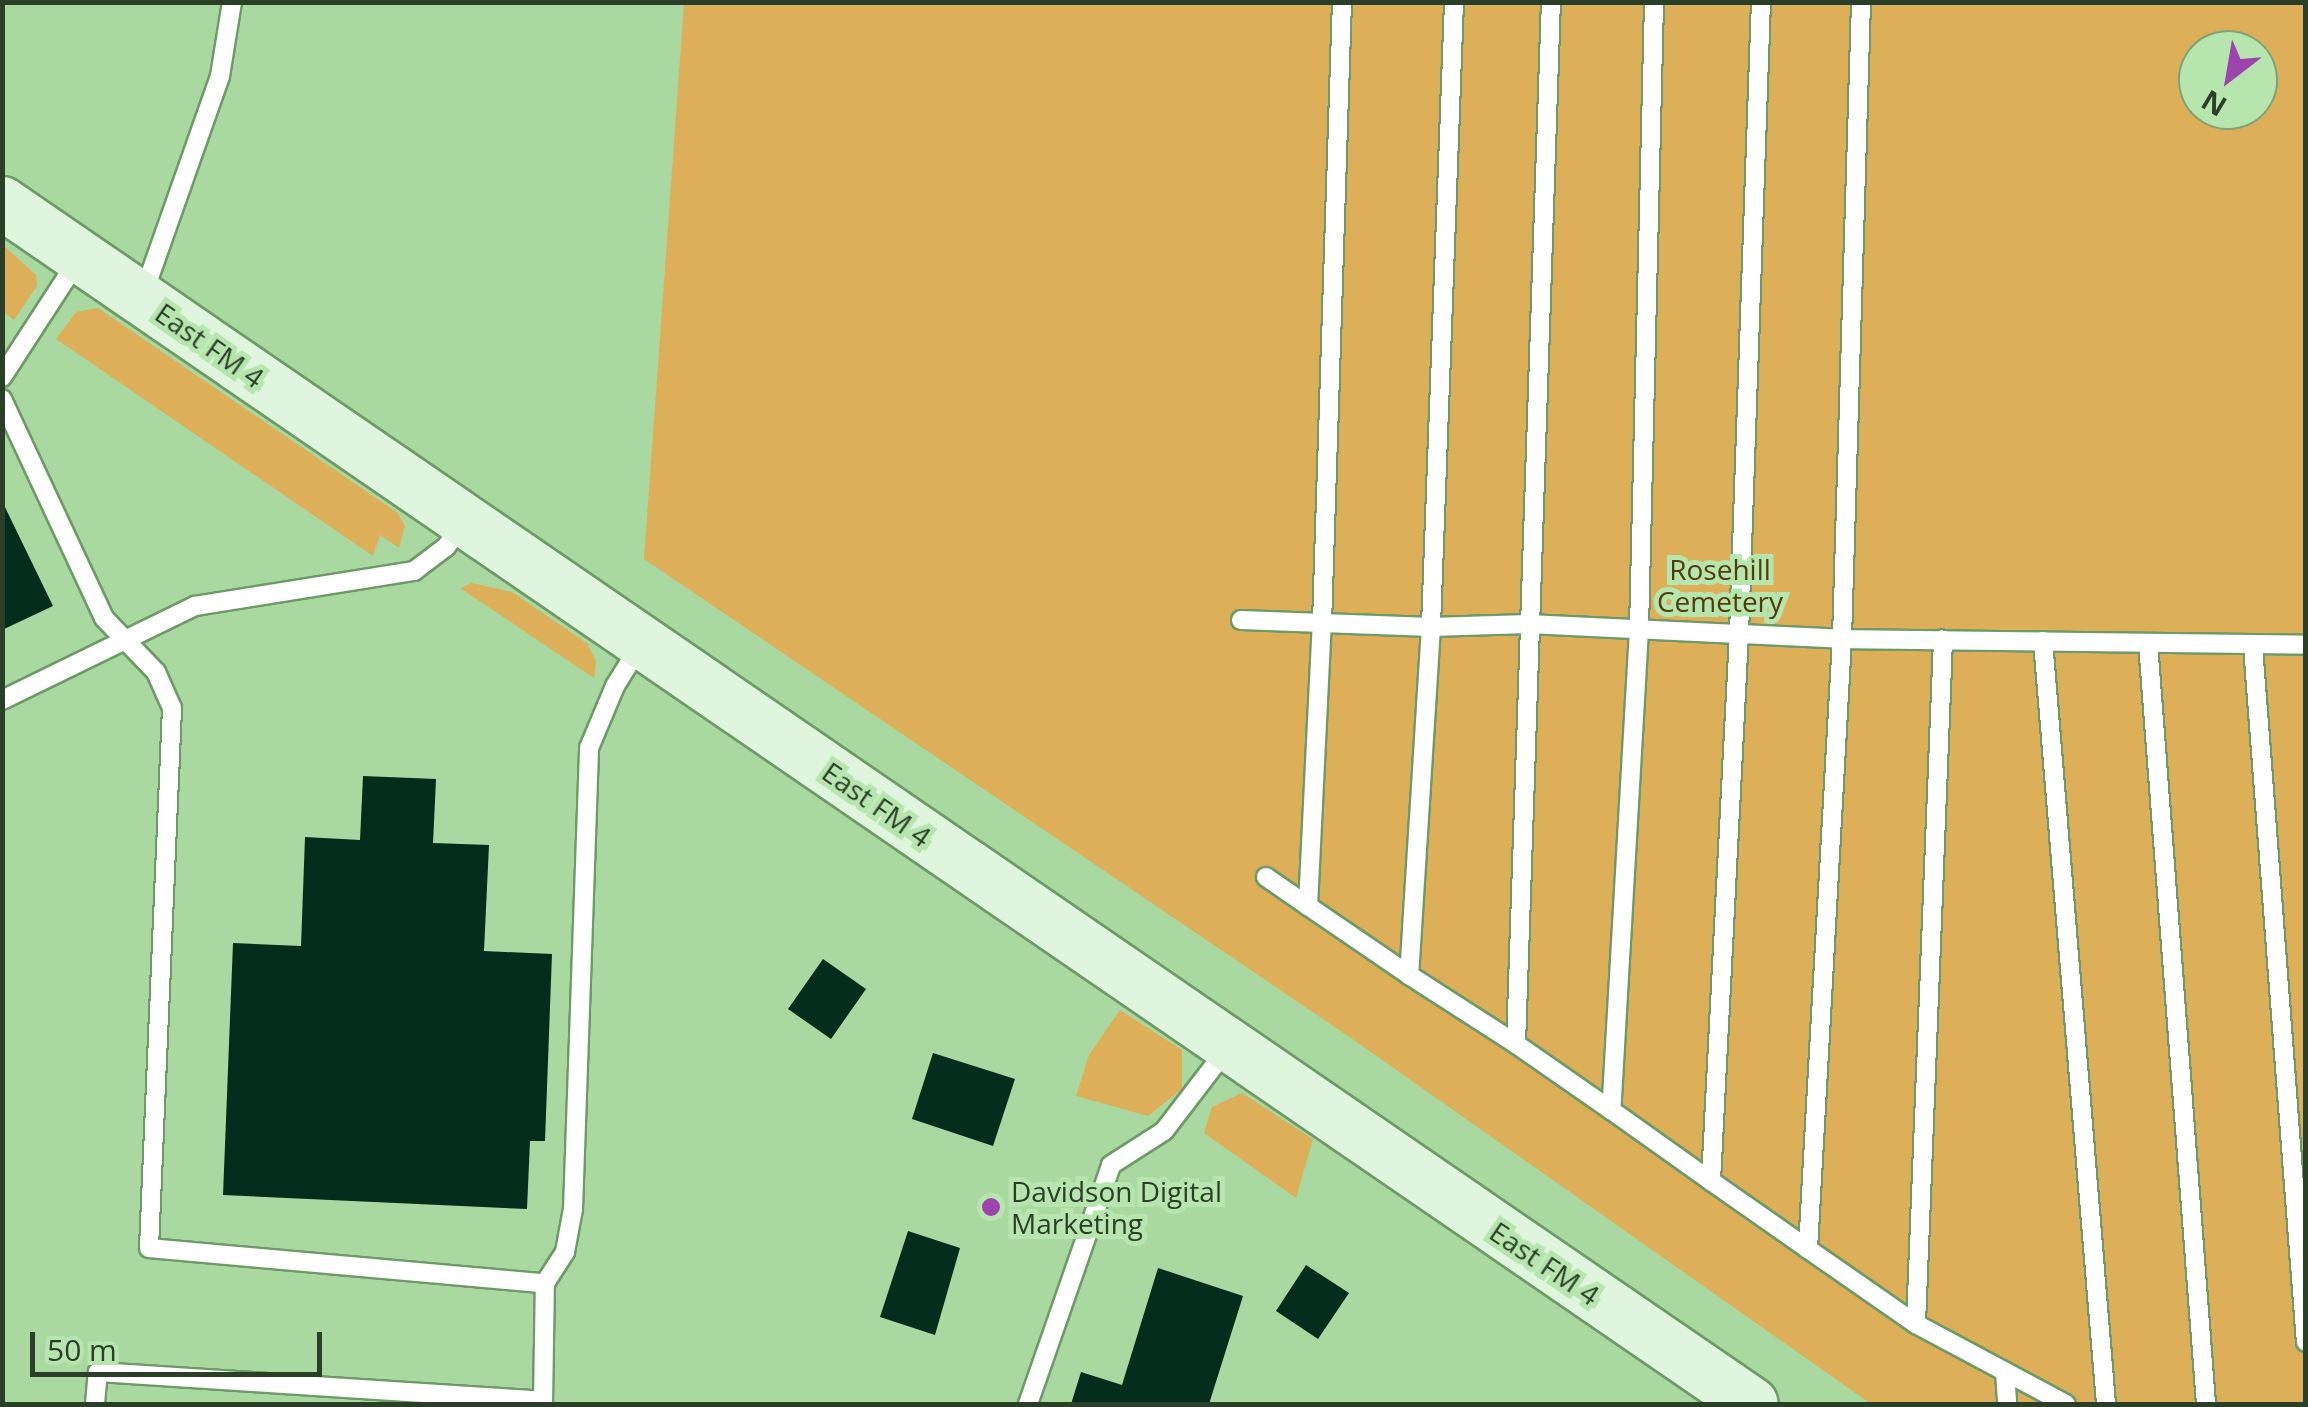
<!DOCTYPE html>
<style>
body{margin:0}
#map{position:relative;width:2308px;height:1407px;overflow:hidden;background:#a9d9a1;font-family:"Open Sans",sans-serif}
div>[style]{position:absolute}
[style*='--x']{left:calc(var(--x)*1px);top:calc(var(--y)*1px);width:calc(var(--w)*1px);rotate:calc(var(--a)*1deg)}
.green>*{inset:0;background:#ddaf59}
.building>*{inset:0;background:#042c1c}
.roads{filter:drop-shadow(2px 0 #6d9a66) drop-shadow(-2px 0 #6d9a66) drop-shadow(0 2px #6d9a66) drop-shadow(0 -2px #6d9a66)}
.lane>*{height:18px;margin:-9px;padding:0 9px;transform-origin:9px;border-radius:9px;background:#fff}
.secondary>*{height:52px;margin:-26px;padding:0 26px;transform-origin:26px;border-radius:26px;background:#e0f5dd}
.dots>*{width:28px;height:28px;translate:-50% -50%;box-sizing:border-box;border:5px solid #b6e6ae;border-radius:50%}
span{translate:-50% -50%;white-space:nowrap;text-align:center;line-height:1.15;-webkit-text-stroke:10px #b6e6ae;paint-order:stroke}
.street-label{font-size:28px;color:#2b3e28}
.park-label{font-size:28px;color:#533c0a}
.poi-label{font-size:28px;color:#2b3e28}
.left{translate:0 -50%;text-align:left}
.frame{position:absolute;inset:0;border:5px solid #2b3e28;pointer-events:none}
.north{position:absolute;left:2178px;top:30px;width:100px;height:100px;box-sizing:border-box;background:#b6e6ae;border:2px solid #7ea378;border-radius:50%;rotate:211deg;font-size:28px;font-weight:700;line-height:40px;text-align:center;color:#2b3e28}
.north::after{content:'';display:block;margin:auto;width:35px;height:45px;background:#9e44af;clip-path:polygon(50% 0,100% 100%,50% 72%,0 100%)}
.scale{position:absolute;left:30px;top:1332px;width:292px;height:45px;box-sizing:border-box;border:5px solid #2b3e28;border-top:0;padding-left:12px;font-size:30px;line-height:35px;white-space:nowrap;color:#2b3e28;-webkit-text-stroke:8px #b6e6ae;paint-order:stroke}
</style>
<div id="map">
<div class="green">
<i style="clip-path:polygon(evenodd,684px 3px,2305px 3px,2305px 1404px,1871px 1404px,1348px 1036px,644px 559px,684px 3px,2198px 50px,2258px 50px,2258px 110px,2198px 110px,2198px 50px)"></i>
<i style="clip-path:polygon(2px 244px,36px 275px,37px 286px,14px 320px,3px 312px)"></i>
<i style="clip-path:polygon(98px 308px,398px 513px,405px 526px,399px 548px,380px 535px,373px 556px,56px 339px,76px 312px)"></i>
<i style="clip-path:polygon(472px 583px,512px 592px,588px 644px,596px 662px,594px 678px,460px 588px)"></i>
<i style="clip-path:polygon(1120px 1010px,1182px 1050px,1182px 1089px,1148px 1116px,1076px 1096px,1089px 1055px)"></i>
<i style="clip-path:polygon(1242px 1093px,1313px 1139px,1296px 1198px,1204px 1133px,1212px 1107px)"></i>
</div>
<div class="building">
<i style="clip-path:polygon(2px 501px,53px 606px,2px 630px)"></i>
<i style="clip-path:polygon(363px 776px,436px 779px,433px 843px,489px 845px,484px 951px,552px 954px,545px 1141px,530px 1141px,527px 1209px,223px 1195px,233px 943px,301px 946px,305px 837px,360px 840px)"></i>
<i style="clip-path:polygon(823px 959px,866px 989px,831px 1039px,788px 1009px)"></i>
<i style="clip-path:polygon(933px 1053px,1015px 1079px,993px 1146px,912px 1119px)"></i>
<i style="clip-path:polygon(908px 1231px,960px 1248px,935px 1335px,880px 1317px)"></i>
<i style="clip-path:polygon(1306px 1265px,1349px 1293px,1318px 1339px,1276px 1311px)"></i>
<i style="clip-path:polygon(1158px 1268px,1243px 1296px,1209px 1404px,1071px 1404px,1081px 1372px,1122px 1385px)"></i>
</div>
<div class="roads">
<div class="lane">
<i style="--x:1454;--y:2;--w:625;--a:92.11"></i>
<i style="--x:1431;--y:627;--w:349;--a:93.6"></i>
<i style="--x:1409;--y:975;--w:127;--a:32.8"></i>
<i style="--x:1516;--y:1044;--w:1043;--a:-88.08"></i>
<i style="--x:1654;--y:2;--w:628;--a:91.37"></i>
<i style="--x:1639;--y:630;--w:481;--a:93.3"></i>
<i style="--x:1611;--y:1110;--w:123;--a:35.4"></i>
<i style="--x:1711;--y:1181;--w:548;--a:-87.07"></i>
<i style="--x:1739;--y:634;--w:632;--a:-88.01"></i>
<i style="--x:1861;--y:2;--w:637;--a:91.71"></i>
<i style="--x:1842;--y:639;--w:611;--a:93.19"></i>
<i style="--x:1808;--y:1249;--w:131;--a:34.8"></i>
<i style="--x:1916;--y:1324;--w:685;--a:-87.74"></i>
<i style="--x:144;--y:292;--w:229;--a:-70.6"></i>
<i style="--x:220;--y:76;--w:75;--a:-80.8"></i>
<i style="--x:2;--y:377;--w:140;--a:-57"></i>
<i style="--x:2;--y:399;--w:242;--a:65"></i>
<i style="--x:104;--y:618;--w:75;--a:46.1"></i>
<i style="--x:156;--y:672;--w:39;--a:66"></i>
<i style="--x:172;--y:708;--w:540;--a:92.44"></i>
<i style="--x:149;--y:1248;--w:398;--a:5.1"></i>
<i style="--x:1241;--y:620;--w:190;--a:2.1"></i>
<i style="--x:1431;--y:627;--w:97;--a:-1.8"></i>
<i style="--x:1528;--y:624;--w:314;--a:2.7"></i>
<i style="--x:1842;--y:639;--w:464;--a:0.7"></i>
<i style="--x:2043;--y:641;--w:766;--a:85.28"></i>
<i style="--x:2148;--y:643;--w:763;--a:85.64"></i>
<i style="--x:2253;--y:646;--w:698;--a:85.65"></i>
<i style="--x:2;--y:700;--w:215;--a:-26"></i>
<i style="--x:195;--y:606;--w:222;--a:-9.1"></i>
<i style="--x:414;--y:571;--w:40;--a:-37"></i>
<i style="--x:446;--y:547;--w:29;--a:-54"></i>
<i style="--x:1266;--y:877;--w:51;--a:34.6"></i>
<i style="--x:1308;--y:906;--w:283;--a:-87.2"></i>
<i style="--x:1322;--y:623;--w:621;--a:-88.16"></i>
<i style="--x:1308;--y:906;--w:122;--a:34.3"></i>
<i style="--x:1516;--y:1044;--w:116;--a:34.8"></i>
<i style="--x:1711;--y:1181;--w:118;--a:35"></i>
<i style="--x:1916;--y:1324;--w:170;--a:28.1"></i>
<i style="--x:2005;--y:1372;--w:32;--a:86"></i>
<i style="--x:95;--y:1404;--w:32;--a:-85"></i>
<i style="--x:98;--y:1372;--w:446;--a:3.7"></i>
<i style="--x:543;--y:1404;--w:121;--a:-89.1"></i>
<i style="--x:545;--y:1283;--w:37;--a:-57"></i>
<i style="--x:565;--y:1252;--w:44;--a:-79.5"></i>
<i style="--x:573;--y:1209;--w:461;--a:-88"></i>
<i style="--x:589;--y:748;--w:67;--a:-67.2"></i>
<i style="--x:615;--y:686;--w:49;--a:-58.2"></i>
<i style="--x:1028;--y:1404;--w:253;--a:-70.8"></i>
<i style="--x:1111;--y:1165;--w:63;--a:-32.7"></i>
<i style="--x:1164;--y:1131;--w:103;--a:-52.5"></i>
</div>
<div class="secondary">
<i style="--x:2;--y:203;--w:2122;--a:34.46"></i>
</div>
</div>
<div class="dots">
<i style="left:991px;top:1207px;background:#9e44af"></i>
</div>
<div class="street-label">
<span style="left:210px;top:345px;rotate:35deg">East FM 4</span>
<span style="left:877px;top:804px;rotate:35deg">East FM 4</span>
<span style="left:1545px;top:1263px;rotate:34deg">East FM 4</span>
</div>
<div class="park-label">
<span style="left:1720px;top:585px">Rosehill<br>Cemetery</span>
</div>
<div class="poi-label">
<span class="left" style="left:1011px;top:1207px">Davidson Digital<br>Marketing</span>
</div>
<div class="frame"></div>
<div class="north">N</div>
<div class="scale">50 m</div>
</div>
